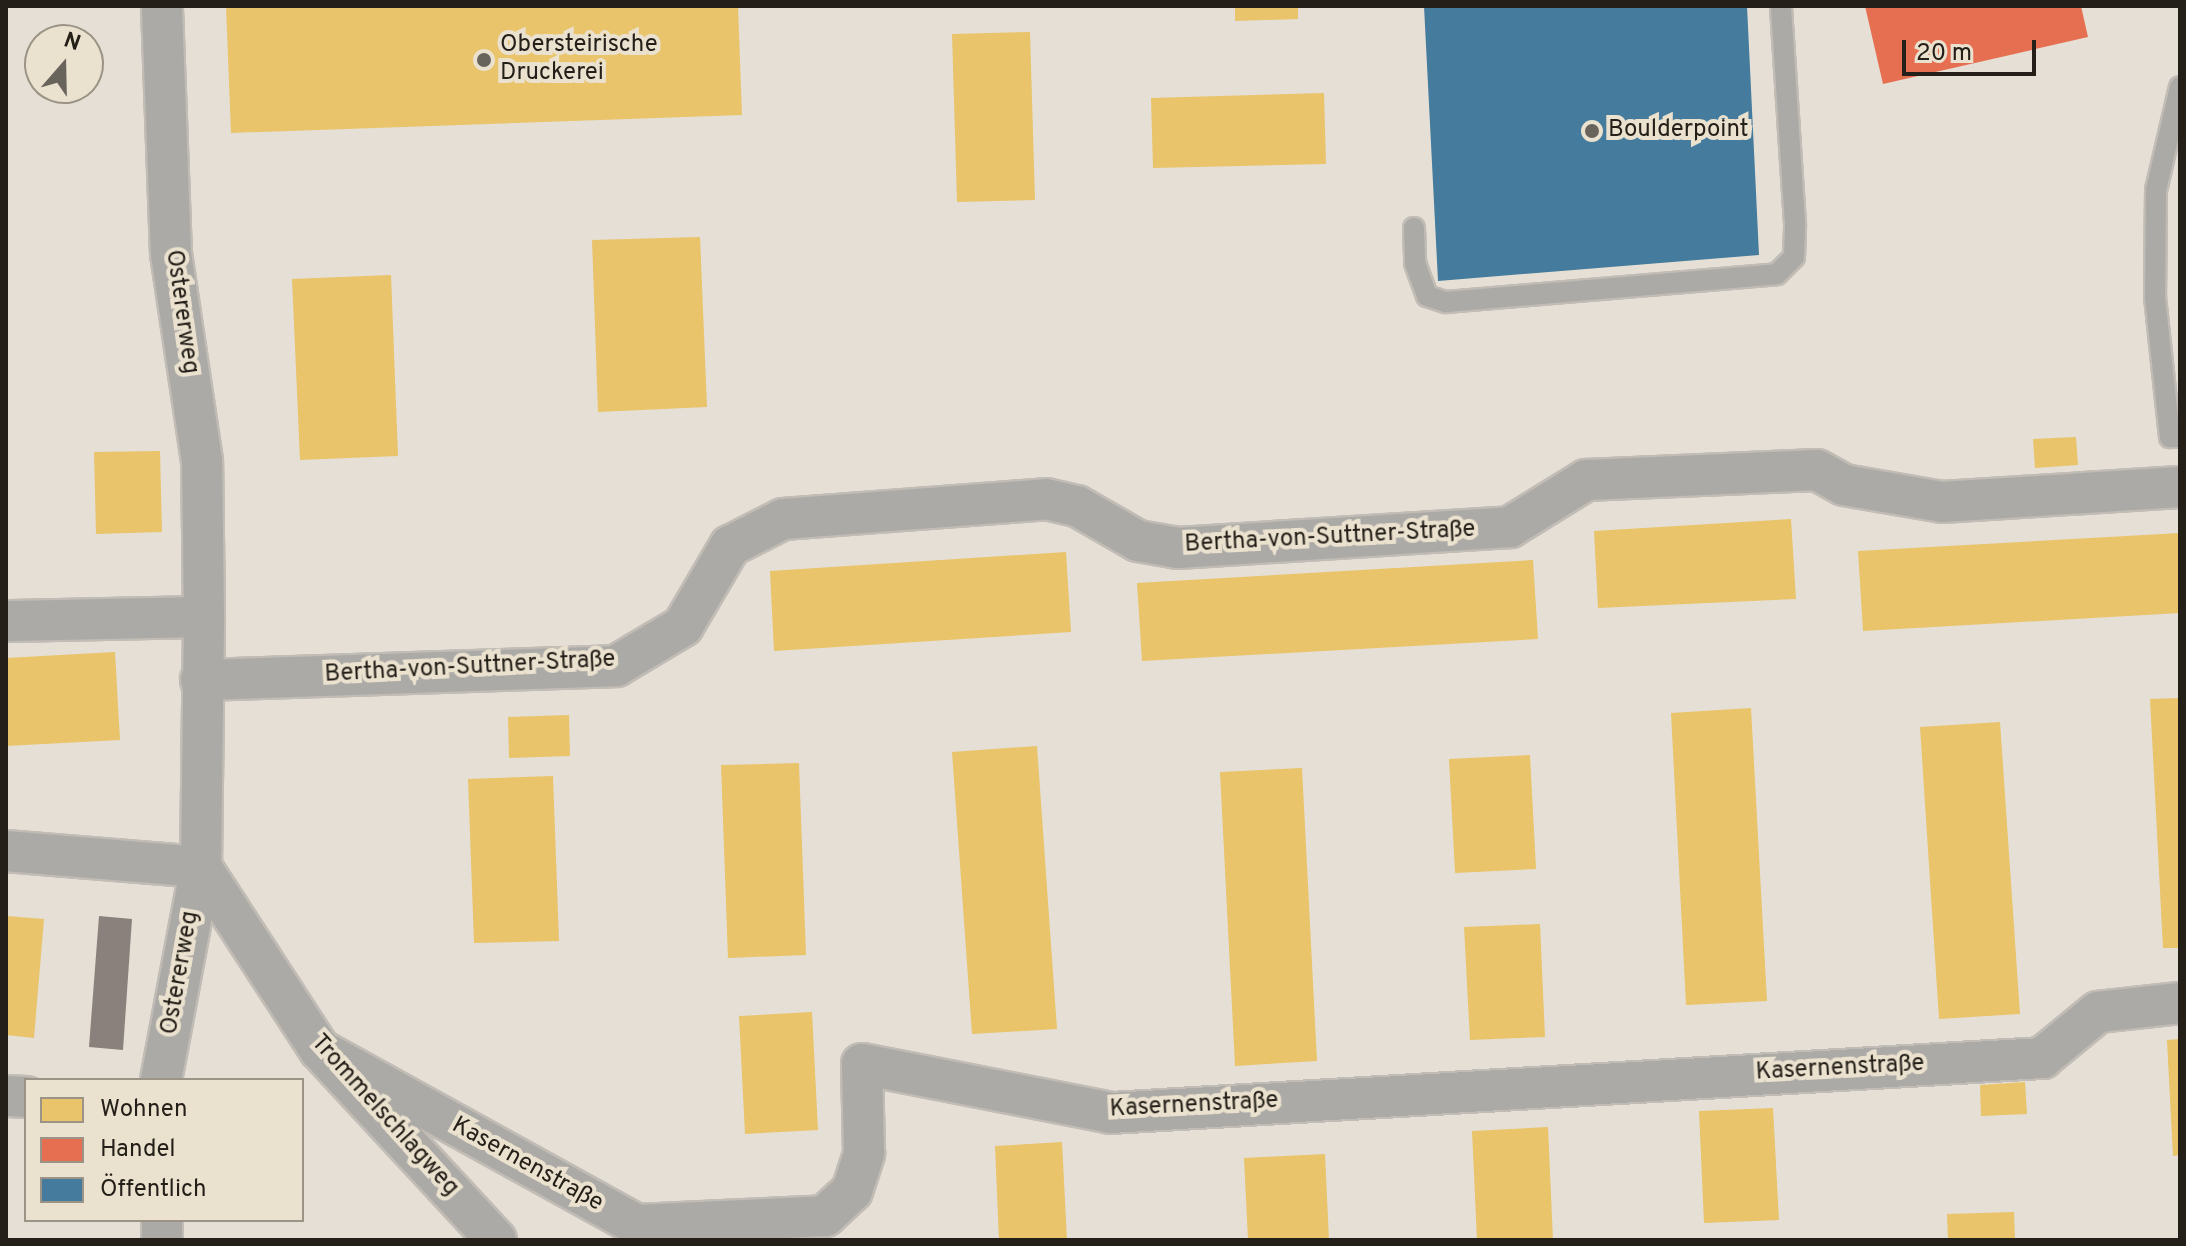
<!DOCTYPE html>
<meta charset="utf-8">
<style>
body{margin:0}
#map{position:relative;width:2186px;height:1246px;overflow:hidden;background:#e5dfd5;font-family:Overpass,sans-serif}
div>[style]{position:absolute}
[style*='--x']{left:calc(var(--x)*1px);top:calc(var(--y)*1px);width:calc(var(--w)*1px);rotate:calc(var(--a)*1deg)}
.homes>*{inset:0;background:#e9c46a}
.shops>*{inset:0;background:#e76f51}
.public>*{inset:0;background:#457b9d}
.industry>*{inset:0;background:#8a817c}
.roads{filter:drop-shadow(2px 0 #c1bcb5) drop-shadow(-2px 0 #c1bcb5) drop-shadow(0 2px #c1bcb5) drop-shadow(0 -2px #c1bcb5)}
.service>*{height:20px;margin:-10px;padding:0 10px;transform-origin:10px;border-radius:10px;background:#acaaa6}
.minor>*{height:40px;margin:-20px;padding:0 20px;transform-origin:20px;border-radius:20px;background:#acaaa6}
.dots>*{width:22px;height:22px;translate:-50% -50%;box-sizing:border-box;border:4px solid #ebe1cf;border-radius:50%}
span{translate:-50% -50%;white-space:nowrap;text-align:center;line-height:1.15;-webkit-text-stroke:8px #ebe1cf;paint-order:stroke}
.poi-label{font-size:24px;color:#242019}
.left{translate:0 -50%;text-align:left}
.street-label{font-size:24px;color:#242019}
.frame{position:absolute;inset:0;border:8px solid #242019;pointer-events:none}
.legend{position:absolute;left:24px;top:1078px;width:280px;height:144px;box-sizing:border-box;background:#ebe1cf;border:2px solid #9b9486;margin:0;padding:10px 14px;list-style:none;font-size:24px;color:#242019}
.legend li{display:flex;align-items:center;gap:16px;height:40px}
.legend b{width:40px;border:2px solid #9b9486}
.north{position:absolute;left:24px;top:24px;width:80px;height:80px;box-sizing:border-box;background:#ebe1cf;border:2px solid #9b9486;border-radius:50%;rotate:20deg;font-size:22px;font-weight:700;line-height:32px;text-align:center;color:#242019}
.north::after{content:'';display:block;margin:auto;width:28px;height:36px;background:#68635b;clip-path:polygon(50% 0,100% 100%,50% 72%,0 100%)}
.scale{position:absolute;left:1902px;top:40px;width:134px;height:36px;box-sizing:border-box;border:4px solid #242019;border-top:0;padding-left:10px;font-size:24px;line-height:28px;white-space:nowrap;color:#242019;-webkit-text-stroke:6px #ebe1cf;paint-order:stroke}
</style>
<div id="map">
<div class="homes">
<i style="clip-path:polygon(226px 6px,738px 6px,742px 115px,231px 133px)"></i>
<i style="clip-path:polygon(1235px 6px,1298px 6px,1298px 19px,1235px 21px)"></i>
<i style="clip-path:polygon(1030px 32px,1035px 200px,957px 202px,952px 34px)"></i>
<i style="clip-path:polygon(1324px 93px,1326px 164px,1153px 168px,1151px 98px)"></i>
<i style="clip-path:polygon(700px 237px,707px 407px,598px 412px,592px 240px)"></i>
<i style="clip-path:polygon(391px 275px,398px 456px,300px 460px,292px 279px)"></i>
<i style="clip-path:polygon(2076px 437px,2078px 465px,2035px 468px,2033px 439px)"></i>
<i style="clip-path:polygon(160px 451px,162px 532px,96px 534px,94px 452px)"></i>
<i style="clip-path:polygon(1791px 519px,1796px 599px,1598px 608px,1594px 531px)"></i>
<i style="clip-path:polygon(2180px 533px,2180px 613px,1863px 631px,1858px 551px)"></i>
<i style="clip-path:polygon(1066px 552px,1071px 632px,774px 651px,770px 571px)"></i>
<i style="clip-path:polygon(1533px 560px,1538px 639px,1142px 661px,1137px 583px)"></i>
<i style="clip-path:polygon(115px 652px,120px 740px,6px 746px,6px 658px)"></i>
<i style="clip-path:polygon(2180px 698px,2180px 948px,2163px 948px,2150px 699px)"></i>
<i style="clip-path:polygon(1751px 708px,1767px 1001px,1686px 1005px,1671px 713px)"></i>
<i style="clip-path:polygon(569px 715px,570px 756px,509px 758px,508px 717px)"></i>
<i style="clip-path:polygon(2000px 722px,2020px 1014px,1939px 1019px,1920px 727px)"></i>
<i style="clip-path:polygon(1037px 746px,1057px 1029px,972px 1034px,952px 752px)"></i>
<i style="clip-path:polygon(1530px 755px,1536px 869px,1455px 873px,1449px 759px)"></i>
<i style="clip-path:polygon(799px 763px,806px 955px,728px 958px,721px 765px)"></i>
<i style="clip-path:polygon(1302px 768px,1317px 1061px,1235px 1066px,1220px 772px)"></i>
<i style="clip-path:polygon(553px 776px,559px 941px,474px 943px,468px 779px)"></i>
<i style="clip-path:polygon(6px 916px,44px 919px,34px 1038px,6px 1035px)"></i>
<i style="clip-path:polygon(1540px 924px,1545px 1037px,1470px 1040px,1464px 927px)"></i>
<i style="clip-path:polygon(812px 1012px,818px 1130px,745px 1134px,739px 1016px)"></i>
<i style="clip-path:polygon(2180px 1039px,2180px 1155px,2173px 1156px,2167px 1040px)"></i>
<i style="clip-path:polygon(2025px 1082px,2027px 1114px,1981px 1116px,1980px 1085px)"></i>
<i style="clip-path:polygon(1773px 1108px,1779px 1220px,1704px 1223px,1699px 1111px)"></i>
<i style="clip-path:polygon(1548px 1127px,1553px 1240px,1477px 1240px,1472px 1131px)"></i>
<i style="clip-path:polygon(1062px 1142px,1067px 1240px,999px 1240px,995px 1146px)"></i>
<i style="clip-path:polygon(1325px 1154px,1329px 1240px,1248px 1240px,1244px 1158px)"></i>
<i style="clip-path:polygon(2014px 1212px,2015px 1240px,1948px 1240px,1947px 1214px)"></i>
</div>
<div class="shops">
<i style="clip-path:polygon(1865px 6px,2081px 6px,2088px 37px,1883px 84px)"></i>
</div>
<div class="public">
<i style="clip-path:polygon(1424px 6px,1747px 6px,1759px 255px,1438px 281px)"></i>
</div>
<div class="industry">
<i style="clip-path:polygon(99px 916px,132px 919px,123px 1050px,89px 1047px)"></i>
</div>
<div class="roads">
<div class="service">
<i style="--x:2180;--y:87;--w:106;--a:103.1"></i>
<i style="--x:2156;--y:190;--w:107;--a:90.5"></i>
<i style="--x:2155;--y:297;--w:141;--a:83.9"></i>
<i style="--x:2170;--y:437;--w:10;--a:0"></i>
<i style="--x:1414;--y:228;--w:35;--a:88"></i>
<i style="--x:1415;--y:263;--w:35;--a:70"></i>
<i style="--x:1427;--y:296;--w:20;--a:18"></i>
<i style="--x:1446;--y:302;--w:332;--a:-4.8"></i>
<i style="--x:1777;--y:274;--w:24;--a:-45"></i>
<i style="--x:1794;--y:257;--w:33;--a:-88"></i>
<i style="--x:1795;--y:224;--w:218;--a:-93.7"></i>
</div>
<div class="minor">
<i style="--x:6;--y:621;--w:198;--a:-1.2"></i>
<i style="--x:201;--y:680;--w:415;--a:-1.9"></i>
<i style="--x:616;--y:666;--w:78;--a:-30.8"></i>
<i style="--x:683;--y:626;--w:93;--a:-59.6"></i>
<i style="--x:730;--y:546;--w:59;--a:-27"></i>
<i style="--x:783;--y:519;--w:264;--a:-4.3"></i>
<i style="--x:1046;--y:499;--w:32;--a:13"></i>
<i style="--x:1077;--y:506;--w:70;--a:29.8"></i>
<i style="--x:1138;--y:541;--w:41;--a:9.9"></i>
<i style="--x:1178;--y:548;--w:333;--a:-3.6"></i>
<i style="--x:1510;--y:527;--w:89;--a:-31.7"></i>
<i style="--x:1586;--y:480;--w:231;--a:-2.5"></i>
<i style="--x:1817;--y:470;--w:31;--a:29"></i>
<i style="--x:1844;--y:485;--w:99;--a:9.8"></i>
<i style="--x:1942;--y:502;--w:238;--a:-3.6"></i>
<i style="--x:6;--y:851;--w:196;--a:4.7"></i>
<i style="--x:201;--y:867;--w:218;--a:57"></i>
<i style="--x:320;--y:1050;--w:259;--a:47.2"></i>
<i style="--x:320;--y:1050;--w:362;--a:28.9"></i>
<i style="--x:637;--y:1225;--w:188;--a:-2.7"></i>
<i style="--x:825;--y:1216;--w:37;--a:-43"></i>
<i style="--x:852;--y:1191;--w:40;--a:-72"></i>
<i style="--x:864;--y:1153;--w:89;--a:-91.3"></i>
<i style="--x:862;--y:1064;--w:254;--a:11.1"></i>
<i style="--x:1111;--y:1113;--w:933;--a:-3.38"></i>
<i style="--x:2042;--y:1058;--w:72;--a:-39.4"></i>
<i style="--x:2098;--y:1012;--w:82;--a:-6.3"></i>
<i style="--x:161;--y:1080;--w:217;--a:-79.4"></i>
<i style="--x:201;--y:867;--w:250;--a:-89.3"></i>
<i style="--x:204;--y:617;--w:156;--a:-90.7"></i>
<i style="--x:202;--y:461;--w:209;--a:-98.5"></i>
<i style="--x:171;--y:254;--w:248;--a:-92.1"></i>
<i style="--x:6;--y:1096;--w:20;--a:3"></i>
<i style="--x:162;--y:1220;--w:20;--a:90"></i>
</div>
</div>
<div class="dots">
<i style="left:484px;top:60px;background:#68635b"></i>
<i style="left:1592px;top:131px;background:#68635b"></i>
</div>
<div class="poi-label">
<span class="left" style="left:500px;top:60px">Obersteirische<br>Druckerei</span>
<span class="left" style="left:1608px;top:131px">Boulderpoint</span>
</div>
<div class="street-label">
<span style="left:181px;top:312px;rotate:82deg">Ostererweg</span>
<span style="left:1330px;top:538px;rotate:-3deg">Bertha-von-Suttner-Straße</span>
<span style="left:470px;top:668px;rotate:-3deg">Bertha-von-Suttner-Straße</span>
<span style="left:181px;top:973px;rotate:-80deg">Ostererweg</span>
<span style="left:1840px;top:1069px;rotate:-3deg">Kasernenstraße</span>
<span style="left:1194px;top:1106px;rotate:-3deg">Kasernenstraße</span>
<span style="left:384px;top:1116px;rotate:48deg">Trommelschlagweg</span>
<span style="left:527px;top:1165px;rotate:29deg">Kasernenstraße</span>
</div>
<div class="frame"></div>
<ul class="legend">
<li><b style="height:22px;background:#e9c46a"></b>Wohnen</li>
<li><b style="height:22px;background:#e76f51"></b>Handel</li>
<li><b style="height:22px;background:#457b9d"></b>Öffentlich</li>
</ul>
<div class="north">N</div>
<div class="scale">20 m</div>
</div>
